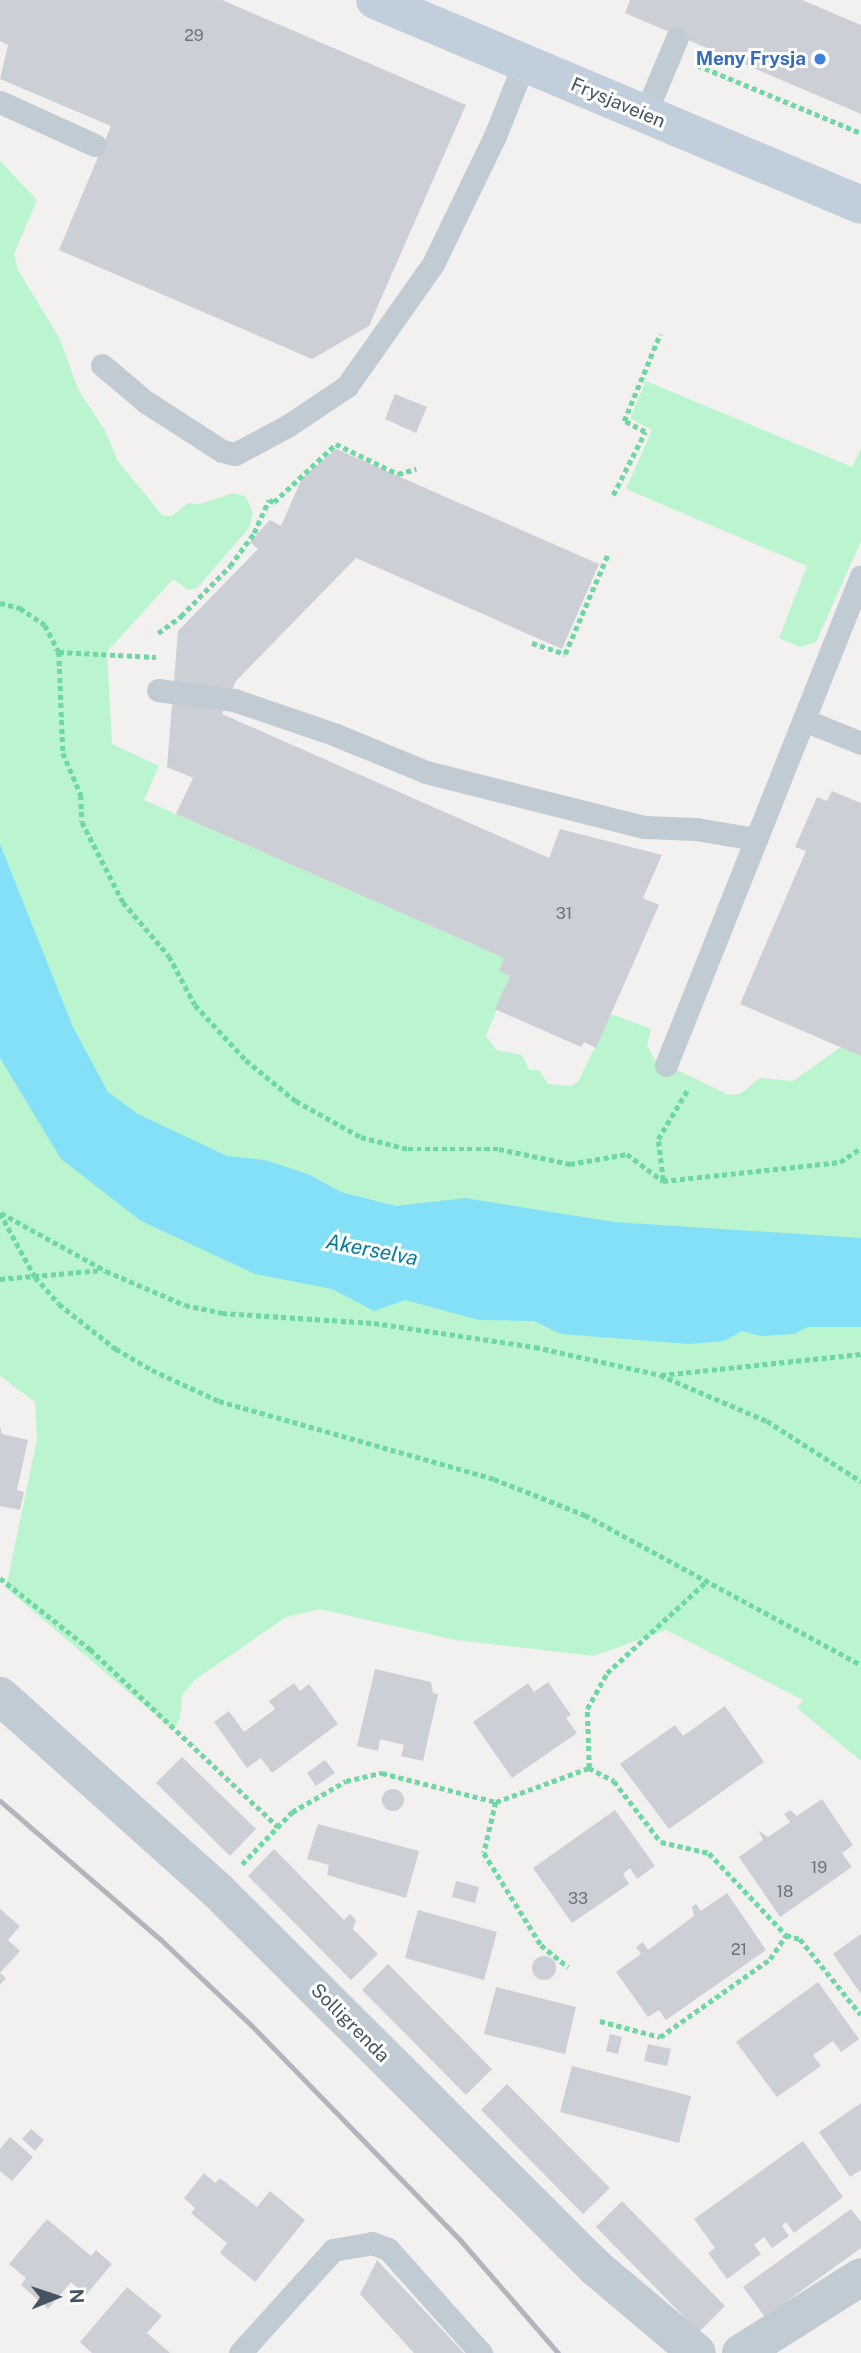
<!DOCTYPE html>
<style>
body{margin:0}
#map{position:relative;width:861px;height:2353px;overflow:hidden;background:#f3f0f0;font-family:"Public Sans",sans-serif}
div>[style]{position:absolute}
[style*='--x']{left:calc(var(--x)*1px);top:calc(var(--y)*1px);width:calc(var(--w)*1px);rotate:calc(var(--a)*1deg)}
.green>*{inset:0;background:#bbf5d0}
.water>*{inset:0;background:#83e0f7}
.building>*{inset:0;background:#cccfd6}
.round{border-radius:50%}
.path>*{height:4.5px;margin-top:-2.25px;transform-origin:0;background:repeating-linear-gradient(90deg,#6ed7a2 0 5px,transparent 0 8.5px)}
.lane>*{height:23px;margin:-11.5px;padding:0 11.5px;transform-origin:11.5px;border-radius:11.5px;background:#c0cbd4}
.street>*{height:38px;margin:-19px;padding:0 19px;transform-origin:19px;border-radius:19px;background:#c0cbd4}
.secondary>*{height:38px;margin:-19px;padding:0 19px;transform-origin:19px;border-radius:19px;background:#c1cedb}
.rail>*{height:5px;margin:-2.5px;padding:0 2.5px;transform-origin:2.5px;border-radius:2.5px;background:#b2b6bc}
.dots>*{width:19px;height:19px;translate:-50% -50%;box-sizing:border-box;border:4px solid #fff;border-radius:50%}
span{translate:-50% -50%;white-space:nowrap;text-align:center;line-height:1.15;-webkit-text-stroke:6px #fff;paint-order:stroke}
.number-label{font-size:16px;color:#68737e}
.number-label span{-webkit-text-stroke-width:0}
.shop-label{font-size:19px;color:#366cbe;font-weight:700}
.right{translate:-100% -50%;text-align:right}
.street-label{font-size:19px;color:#465461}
.water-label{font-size:21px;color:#037b98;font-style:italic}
.north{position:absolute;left:21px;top:2262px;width:70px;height:70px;-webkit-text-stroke:5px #fff;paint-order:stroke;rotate:88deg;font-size:19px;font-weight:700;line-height:28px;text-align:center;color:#465461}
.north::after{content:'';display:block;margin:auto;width:24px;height:32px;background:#465461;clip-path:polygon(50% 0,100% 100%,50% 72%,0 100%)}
</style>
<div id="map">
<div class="green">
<i style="clip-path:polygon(0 161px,37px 200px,14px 254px,18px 270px,60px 339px,78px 389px,106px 432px,117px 460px,163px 516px,172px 516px,188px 503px,199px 504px,234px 493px,246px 497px,253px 513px,249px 528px,197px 588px,188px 590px,173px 579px,107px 652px,112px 744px,159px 766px,144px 800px,504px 958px,499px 971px,510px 976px,486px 1036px,496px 1050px,522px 1055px,529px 1070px,539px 1070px,548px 1084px,570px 1086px,578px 1082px,611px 1014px,651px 1029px,647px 1045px,654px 1059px,729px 1095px,740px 1094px,760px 1078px,793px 1081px,841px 1047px,861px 1056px,861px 1761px,797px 1708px,803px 1700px,666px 1630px,594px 1656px,455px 1640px,320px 1609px,286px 1617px,196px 1679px,182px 1695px,180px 1719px,173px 1730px,6px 1588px,37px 1439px,35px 1402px,0 1376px)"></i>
<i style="clip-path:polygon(646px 381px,852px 467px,861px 448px,861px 541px,816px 642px,800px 647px,779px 638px,807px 566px,626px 489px,652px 430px,630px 418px)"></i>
</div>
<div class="water">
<i style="clip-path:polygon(0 844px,73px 1027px,108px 1092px,138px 1114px,227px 1156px,265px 1160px,308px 1174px,341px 1192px,396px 1206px,465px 1198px,614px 1222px,861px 1238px,861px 1327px,807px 1327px,794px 1334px,761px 1336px,742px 1331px,724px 1341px,689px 1344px,561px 1334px,534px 1321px,479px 1320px,405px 1300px,374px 1311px,332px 1289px,255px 1274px,141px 1221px,61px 1159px,0 1058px)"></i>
</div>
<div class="building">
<i style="clip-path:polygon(0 0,222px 0,466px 105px,369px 326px,312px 359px,59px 250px,111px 126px,0 79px,8px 45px,0 41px)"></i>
<i style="clip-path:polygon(630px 0,802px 0,861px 25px,861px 114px,625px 13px)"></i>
<i style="clip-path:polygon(395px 394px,427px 407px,416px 433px,385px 419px)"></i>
<i style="clip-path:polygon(336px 449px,599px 564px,562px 649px,356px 558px,236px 681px,222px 714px,549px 858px,560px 829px,662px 855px,643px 898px,659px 905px,596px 1048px,584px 1042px,581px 1047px,495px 1009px,510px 976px,499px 971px,504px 958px,176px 814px,193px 778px,167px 767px,178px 631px,258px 549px,250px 542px,270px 520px,281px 526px,302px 478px)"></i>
<i style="clip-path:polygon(832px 791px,861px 803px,861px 1056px,740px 1004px,806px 851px,795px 847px,817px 797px,827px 801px)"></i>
<i style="clip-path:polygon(0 1426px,2px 1434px,28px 1440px,17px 1490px,24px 1492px,20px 1510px,0 1506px)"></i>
<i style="clip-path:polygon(375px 1669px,431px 1682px,433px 1693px,438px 1694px,423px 1761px,401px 1756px,404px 1745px,380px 1739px,378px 1751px,357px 1746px)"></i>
<i style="clip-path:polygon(548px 1682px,571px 1715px,566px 1718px,577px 1733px,512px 1778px,473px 1722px,528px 1683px,534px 1692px)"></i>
<i style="clip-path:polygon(294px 1683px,300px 1691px,309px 1684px,338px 1724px,272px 1773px,261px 1758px,247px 1768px,214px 1722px,229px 1711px,244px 1732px,275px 1709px,269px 1701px)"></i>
<i style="clip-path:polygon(725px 1706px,764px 1762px,669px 1829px,620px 1764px,675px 1725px,683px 1736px)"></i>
<i style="clip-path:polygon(182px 1757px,256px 1829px,230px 1856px,156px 1783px)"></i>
<i style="clip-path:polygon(325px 1760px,335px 1773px,316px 1786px,307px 1773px)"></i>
<i class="round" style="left:382px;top:1789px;width:22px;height:22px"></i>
<i style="clip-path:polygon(822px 1799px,853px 1845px,842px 1853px,852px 1867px,780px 1917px,739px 1857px,763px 1840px,759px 1831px,768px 1837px,790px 1822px,784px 1814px,790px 1810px,797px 1816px)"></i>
<i style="clip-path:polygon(615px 1810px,655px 1866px,637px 1879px,630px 1868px,623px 1874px,629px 1884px,572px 1923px,533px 1868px)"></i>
<i style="clip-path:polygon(318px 1824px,419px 1851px,406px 1898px,327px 1875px,329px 1865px,307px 1859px)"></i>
<i style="clip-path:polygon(274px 1849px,344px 1920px,350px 1914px,356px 1920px,353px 1929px,378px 1954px,351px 1980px,248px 1876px)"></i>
<i style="clip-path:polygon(456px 1881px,479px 1887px,475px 1903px,452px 1897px)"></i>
<i style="clip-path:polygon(727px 1893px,766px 1950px,666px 2020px,659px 2010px,648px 2017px,616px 1972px,641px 1954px,636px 1947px,643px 1942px,648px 1950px,694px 1916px,692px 1907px,696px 1904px,701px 1911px)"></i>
<i style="clip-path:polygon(0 1909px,20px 1926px,8px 1940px,20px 1951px,0 1973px,6px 1978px,0 1985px)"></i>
<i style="clip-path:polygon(418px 1910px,497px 1932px,484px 1980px,405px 1958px)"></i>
<i style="clip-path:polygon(861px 1934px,861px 1994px,833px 1954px)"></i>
<i class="round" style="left:532px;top:1956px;width:24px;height:24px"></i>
<i style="clip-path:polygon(388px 1964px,492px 2069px,466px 2095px,362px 1990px)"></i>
<i style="clip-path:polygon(818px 1982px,859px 2039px,841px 2052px,833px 2041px,813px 2055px,821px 2066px,777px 2097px,736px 2042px)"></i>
<i style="clip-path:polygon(496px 1987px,576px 2007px,565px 2054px,484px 2034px)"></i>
<i style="clip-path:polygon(610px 2034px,622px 2037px,618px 2054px,606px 2051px)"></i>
<i style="clip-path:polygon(648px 2044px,671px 2049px,667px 2066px,644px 2061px)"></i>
<i style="clip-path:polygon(572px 2066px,691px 2096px,679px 2143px,560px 2112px)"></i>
<i style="clip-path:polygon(507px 2084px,610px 2188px,583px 2214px,481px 2110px)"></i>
<i style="clip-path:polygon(861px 2103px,861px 2170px,850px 2177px,819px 2132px)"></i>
<i style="clip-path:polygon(31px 2129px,44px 2140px,35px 2151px,22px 2139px)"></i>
<i style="clip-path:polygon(10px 2137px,33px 2157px,12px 2181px,0 2171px,0 2149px)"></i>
<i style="clip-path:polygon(803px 2141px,843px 2197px,794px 2233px,786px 2222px,782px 2226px,789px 2236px,772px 2248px,764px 2237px,754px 2245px,761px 2254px,727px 2279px,708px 2253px,715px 2248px,694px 2219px)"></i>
<i style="clip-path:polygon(204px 2173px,215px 2183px,220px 2178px,257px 2207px,270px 2191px,305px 2220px,255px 2282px,220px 2253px,227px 2243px,191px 2213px,195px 2208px,184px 2198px)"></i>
<i style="clip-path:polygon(622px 2201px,725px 2306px,699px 2332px,596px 2227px)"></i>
<i style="clip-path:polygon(851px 2209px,861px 2222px,861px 2248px,765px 2317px,743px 2287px)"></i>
<i style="clip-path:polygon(47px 2219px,91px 2256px,96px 2250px,112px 2264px,86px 2295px,71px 2282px,48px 2309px,21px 2285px,26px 2278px,9px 2264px)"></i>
<i style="clip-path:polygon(377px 2260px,464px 2353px,414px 2353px,360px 2294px)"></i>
<i style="clip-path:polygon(127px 2287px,162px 2316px,147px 2333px,170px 2353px,92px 2353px,80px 2342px)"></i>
</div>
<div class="path">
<i style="--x:697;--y:65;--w:178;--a:22.5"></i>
<i style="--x:613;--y:495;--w:71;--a:-63.1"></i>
<i style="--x:645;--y:432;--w:24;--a:-152"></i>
<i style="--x:624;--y:421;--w:94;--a:-67.5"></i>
<i style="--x:0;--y:603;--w:21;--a:14"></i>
<i style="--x:20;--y:608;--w:30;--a:34"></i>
<i style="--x:45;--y:625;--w:30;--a:63"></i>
<i style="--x:59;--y:652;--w:101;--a:87.7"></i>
<i style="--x:63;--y:753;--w:46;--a:66.8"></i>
<i style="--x:81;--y:795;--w:27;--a:88"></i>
<i style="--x:82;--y:822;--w:90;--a:62.9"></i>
<i style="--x:123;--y:902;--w:71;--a:49.6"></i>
<i style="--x:169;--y:956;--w:55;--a:62"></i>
<i style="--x:195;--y:1005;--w:75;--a:47.2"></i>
<i style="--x:246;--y:1060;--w:65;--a:39.4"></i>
<i style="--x:296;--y:1101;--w:74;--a:29"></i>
<i style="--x:361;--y:1137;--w:49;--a:14.3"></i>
<i style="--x:408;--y:1149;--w:91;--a:0"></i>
<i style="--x:499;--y:1149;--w:73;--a:11.9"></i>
<i style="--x:570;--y:1164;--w:58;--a:-10"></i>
<i style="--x:627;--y:1154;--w:45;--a:36.9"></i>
<i style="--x:663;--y:1181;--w:178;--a:-6.1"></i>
<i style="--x:840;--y:1162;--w:25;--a:-34"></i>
<i style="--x:158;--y:633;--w:29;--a:-36"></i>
<i style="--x:181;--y:616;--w:70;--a:-45.6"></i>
<i style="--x:230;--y:566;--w:41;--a:-54"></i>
<i style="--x:254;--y:533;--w:36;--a:-66"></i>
<i style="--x:269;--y:500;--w:5;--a:22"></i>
<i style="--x:274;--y:502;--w:85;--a:-43.1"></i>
<i style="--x:336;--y:444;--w:69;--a:25.8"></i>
<i style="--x:398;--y:474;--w:19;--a:-16"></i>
<i style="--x:532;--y:643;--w:35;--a:18"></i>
<i style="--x:565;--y:654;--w:109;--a:-66.7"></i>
<i style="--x:59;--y:652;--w:97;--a:3"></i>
<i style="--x:663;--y:1180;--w:41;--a:-97"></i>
<i style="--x:658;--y:1139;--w:58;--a:-59"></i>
<i style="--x:0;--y:1213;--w:73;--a:61.3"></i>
<i style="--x:35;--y:1277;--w:36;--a:48"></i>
<i style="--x:59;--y:1304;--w:73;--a:38.3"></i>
<i style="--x:116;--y:1349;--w:42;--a:30.3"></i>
<i style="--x:152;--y:1370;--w:74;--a:24.8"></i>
<i style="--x:219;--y:1401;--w:286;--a:15.8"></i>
<i style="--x:494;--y:1479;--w:98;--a:21.6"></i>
<i style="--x:585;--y:1515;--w:314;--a:28.5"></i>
<i style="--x:1;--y:1213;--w:120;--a:28.9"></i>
<i style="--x:106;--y:1271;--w:86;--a:23.3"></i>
<i style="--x:185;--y:1305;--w:38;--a:12"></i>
<i style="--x:222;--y:1313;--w:152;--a:3.8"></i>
<i style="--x:374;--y:1323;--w:163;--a:8.5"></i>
<i style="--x:535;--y:1347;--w:128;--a:12.6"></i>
<i style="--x:660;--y:1375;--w:116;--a:23.3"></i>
<i style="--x:767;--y:1421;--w:112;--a:32.6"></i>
<i style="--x:0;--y:1279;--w:103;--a:-5"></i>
<i style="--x:661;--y:1375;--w:201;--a:-6"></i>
<i style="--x:0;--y:1578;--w:115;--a:38.3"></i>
<i style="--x:90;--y:1649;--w:259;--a:43.4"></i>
<i style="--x:589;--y:1768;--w:59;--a:-91.9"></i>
<i style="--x:587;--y:1709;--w:41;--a:-60.9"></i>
<i style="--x:607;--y:1673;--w:137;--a:-42.6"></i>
<i style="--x:496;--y:1802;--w:52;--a:103.2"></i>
<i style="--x:484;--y:1853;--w:108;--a:58.2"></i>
<i style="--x:541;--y:1945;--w:35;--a:39"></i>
<i style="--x:242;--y:1864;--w:72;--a:-46.1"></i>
<i style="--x:292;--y:1812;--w:62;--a:-29.9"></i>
<i style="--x:346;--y:1781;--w:37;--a:-13"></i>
<i style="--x:382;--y:1773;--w:118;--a:14.3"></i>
<i style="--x:496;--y:1802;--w:99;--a:-20.1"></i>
<i style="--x:589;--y:1768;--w:28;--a:27"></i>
<i style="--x:614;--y:1781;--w:77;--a:52.4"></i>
<i style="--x:661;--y:1842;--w:49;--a:12.9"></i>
<i style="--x:709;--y:1853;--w:112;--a:46.8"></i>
<i style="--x:786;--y:1935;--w:15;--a:16"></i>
<i style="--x:800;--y:1939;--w:97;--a:51.2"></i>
<i style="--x:600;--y:2021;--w:62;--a:14.9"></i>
<i style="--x:660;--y:2037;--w:135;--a:-35.3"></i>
<i style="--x:770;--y:1959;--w:29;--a:-56"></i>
</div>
<div class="lane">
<i style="--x:0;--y:102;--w:104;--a:24.4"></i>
<i style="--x:645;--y:114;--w:82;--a:-67.2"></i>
<i style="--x:102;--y:365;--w:57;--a:40.1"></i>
<i style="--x:146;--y:402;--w:90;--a:32.8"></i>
<i style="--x:222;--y:451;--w:13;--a:13"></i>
<i style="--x:235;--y:454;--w:61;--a:-28.2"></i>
<i style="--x:289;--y:425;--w:70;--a:-33.9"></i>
<i style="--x:347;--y:386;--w:149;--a:-54.8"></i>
<i style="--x:433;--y:264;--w:142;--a:-64.2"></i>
<i style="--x:495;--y:136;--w:79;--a:-68.3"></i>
<i style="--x:158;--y:690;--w:77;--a:7.5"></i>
<i style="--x:234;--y:700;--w:108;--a:18.9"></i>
<i style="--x:336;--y:735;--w:97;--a:22.3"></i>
<i style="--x:426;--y:772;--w:225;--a:14.2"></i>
<i style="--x:644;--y:827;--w:52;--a:2.2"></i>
<i style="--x:696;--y:829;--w:61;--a:9.5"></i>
<i style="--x:804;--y:720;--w:61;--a:22"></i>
<i style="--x:666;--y:1065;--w:526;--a:-68.26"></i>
<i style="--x:240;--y:2353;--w:139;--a:-47.9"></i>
<i style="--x:333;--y:2250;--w:40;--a:-10"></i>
<i style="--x:372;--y:2243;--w:17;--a:21"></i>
<i style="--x:388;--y:2249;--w:140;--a:48.2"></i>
</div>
<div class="street">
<i style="--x:0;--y:1696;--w:291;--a:41.8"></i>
<i style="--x:217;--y:1890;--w:534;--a:44.92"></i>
<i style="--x:595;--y:2267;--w:133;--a:40.1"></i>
<i style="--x:741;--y:2353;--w:142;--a:-32.3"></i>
</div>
<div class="secondary">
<i style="--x:375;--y:0;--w:527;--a:22.87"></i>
</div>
<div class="rail">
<i style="--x:0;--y:1801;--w:211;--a:40.8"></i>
<i style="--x:160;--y:1939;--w:125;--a:43.4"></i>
<i style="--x:251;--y:2025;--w:301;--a:45.8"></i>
<i style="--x:461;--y:2241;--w:148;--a:49.1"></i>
</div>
<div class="dots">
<i style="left:820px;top:59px;background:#3f7fe0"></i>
</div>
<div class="number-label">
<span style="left:194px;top:36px">29</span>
<span style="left:564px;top:914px">31</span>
<span style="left:819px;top:1868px">19</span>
<span style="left:785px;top:1892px">18</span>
<span style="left:578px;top:1899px">33</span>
<span style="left:739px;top:1950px">21</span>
</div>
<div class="shop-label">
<span class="right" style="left:806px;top:59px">Meny Frysja</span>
</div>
<div class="street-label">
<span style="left:618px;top:103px;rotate:23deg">Frysjaveien</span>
<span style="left:350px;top:2023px;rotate:45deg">Solligrenda</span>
</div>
<div class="water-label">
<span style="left:372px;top:1250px;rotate:11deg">Akerselva</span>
</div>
<div class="north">N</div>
</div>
